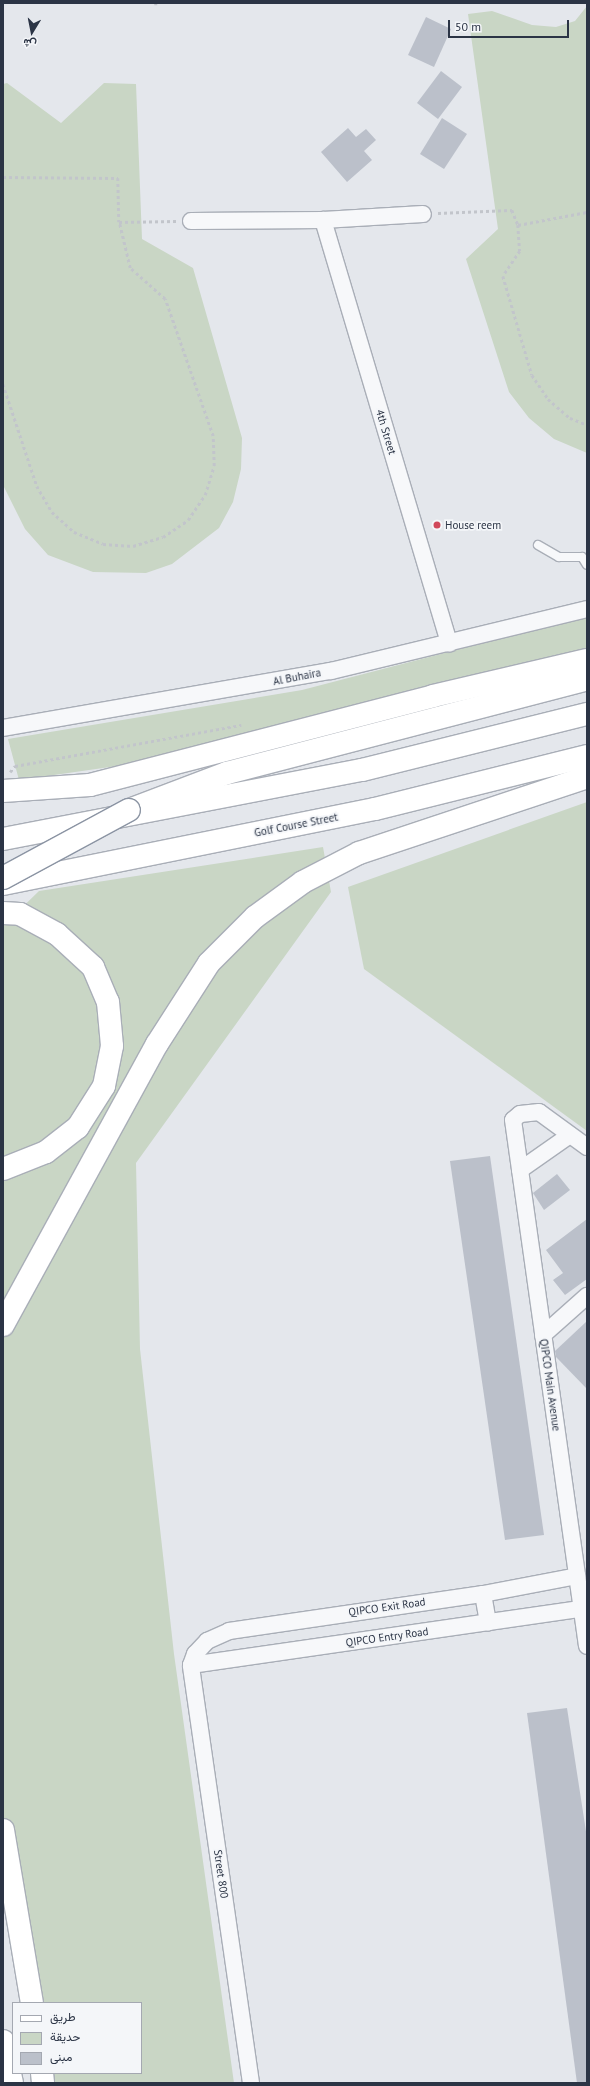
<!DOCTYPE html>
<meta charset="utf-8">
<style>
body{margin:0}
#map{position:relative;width:590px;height:2086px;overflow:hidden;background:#e4e7ec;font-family:"PT Sans",Vazirmatn,sans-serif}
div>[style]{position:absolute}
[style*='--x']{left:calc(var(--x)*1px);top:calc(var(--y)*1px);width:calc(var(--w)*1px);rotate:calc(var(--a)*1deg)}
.green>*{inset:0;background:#c9d6c5}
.building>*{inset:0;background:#bbc0ca}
.path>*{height:2.5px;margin-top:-1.25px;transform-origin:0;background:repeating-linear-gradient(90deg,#c2c5cb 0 3px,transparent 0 6px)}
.roads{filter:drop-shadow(1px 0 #a9aeb7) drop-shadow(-1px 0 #a9aeb7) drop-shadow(0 1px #a9aeb7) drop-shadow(0 -1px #a9aeb7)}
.lane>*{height:8px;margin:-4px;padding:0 4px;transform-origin:4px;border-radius:4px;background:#f7f8fa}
.street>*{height:16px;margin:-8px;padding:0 8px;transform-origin:8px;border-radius:8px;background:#f7f8fa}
.primary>*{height:22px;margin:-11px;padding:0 11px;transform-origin:11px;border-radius:11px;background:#fff}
.highway>*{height:22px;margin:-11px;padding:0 11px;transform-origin:11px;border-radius:11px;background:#fff}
.bridges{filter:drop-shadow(1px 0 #8b94a3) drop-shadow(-1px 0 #8b94a3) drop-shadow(0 1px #8b94a3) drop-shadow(0 -1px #8b94a3)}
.highway-bridge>*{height:22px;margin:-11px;padding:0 11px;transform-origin:11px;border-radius:11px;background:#fff}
.dots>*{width:11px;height:11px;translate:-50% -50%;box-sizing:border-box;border:2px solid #f4f6f9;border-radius:50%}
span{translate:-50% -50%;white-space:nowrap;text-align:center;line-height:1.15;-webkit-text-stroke:3.5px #f4f6f9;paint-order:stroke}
.street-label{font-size:11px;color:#2b3445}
.poi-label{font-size:11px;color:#2b3445}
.left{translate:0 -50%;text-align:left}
.frame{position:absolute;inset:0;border:4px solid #2b3445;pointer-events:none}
.legend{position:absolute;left:12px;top:2002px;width:130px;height:72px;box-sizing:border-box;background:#f4f6f9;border:1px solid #a4a8b1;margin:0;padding:5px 7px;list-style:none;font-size:12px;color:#2b3445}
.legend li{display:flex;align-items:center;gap:8px;height:20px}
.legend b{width:20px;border:1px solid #a4a8b1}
.north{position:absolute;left:12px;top:12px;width:40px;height:40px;-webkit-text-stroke:3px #f4f6f9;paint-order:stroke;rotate:190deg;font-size:11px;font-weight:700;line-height:16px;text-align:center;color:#2b3445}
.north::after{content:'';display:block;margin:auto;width:14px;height:18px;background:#2b3445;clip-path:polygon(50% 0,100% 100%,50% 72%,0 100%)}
.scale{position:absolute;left:448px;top:20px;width:121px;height:18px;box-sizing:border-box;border:2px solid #2b3445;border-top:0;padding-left:5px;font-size:12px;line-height:14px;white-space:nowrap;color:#2b3445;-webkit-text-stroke:3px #f4f6f9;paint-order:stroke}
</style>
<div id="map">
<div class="green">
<i style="clip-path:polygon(587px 6px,587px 453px,554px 439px,529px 418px,509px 392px,466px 259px,498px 229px,468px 14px,492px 11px,532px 25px,556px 27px,575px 21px)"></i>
<i style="clip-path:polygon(7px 83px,61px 123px,104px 83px,136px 84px,142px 239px,193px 268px,242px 438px,241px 469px,233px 502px,219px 528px,172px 564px,146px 573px,93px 572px,48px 555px,25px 529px,3px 485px,3px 84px)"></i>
<i style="clip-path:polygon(587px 616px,587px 653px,145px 762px,19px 780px,8px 739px,302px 690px)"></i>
<i style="clip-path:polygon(587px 802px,587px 1131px,364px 969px,348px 887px)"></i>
<i style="clip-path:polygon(323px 847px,331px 892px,136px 1163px,140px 1349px,174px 1654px,234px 2083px,43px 2083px,40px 2073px,141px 2073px,141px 2003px,25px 2003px,3px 1905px,3px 926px,39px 891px)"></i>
</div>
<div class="building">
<i style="clip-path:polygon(426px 17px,451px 29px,434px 67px,408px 55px)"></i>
<i style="clip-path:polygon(441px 71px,462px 87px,438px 119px,417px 103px)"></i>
<i style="clip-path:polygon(442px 118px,467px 134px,444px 169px,420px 154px)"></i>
<i style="clip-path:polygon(348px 128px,356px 137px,366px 129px,376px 140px,364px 151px,372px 160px,347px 182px,321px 152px)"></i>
<i style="clip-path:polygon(490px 1156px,544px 1535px,505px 1540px,450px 1161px)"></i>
<i style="clip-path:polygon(557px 1174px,570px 1190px,544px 1210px,533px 1193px)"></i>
<i style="clip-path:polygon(587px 1219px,587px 1279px,565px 1295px,553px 1280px,563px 1273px,546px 1250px)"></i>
<i style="clip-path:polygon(587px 1321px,587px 1389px,556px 1357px,555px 1351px)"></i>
<i style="clip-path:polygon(567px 1708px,587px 1838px,587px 2083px,577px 2083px,527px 1713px)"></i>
</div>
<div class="path">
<i style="--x:156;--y:3;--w:2;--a:90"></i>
<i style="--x:3;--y:177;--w:115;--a:0.5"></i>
<i style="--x:118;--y:178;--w:44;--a:88.7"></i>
<i style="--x:119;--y:222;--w:57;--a:-1"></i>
<i style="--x:438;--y:213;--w:74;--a:-2.3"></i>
<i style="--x:512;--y:210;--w:16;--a:68"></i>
<i style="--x:518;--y:225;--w:70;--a:-10.7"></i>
<i style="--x:518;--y:225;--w:26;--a:86"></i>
<i style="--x:520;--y:251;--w:30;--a:124"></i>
<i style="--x:503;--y:276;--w:103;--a:73.7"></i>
<i style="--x:532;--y:375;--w:29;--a:56"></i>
<i style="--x:548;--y:399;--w:29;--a:41"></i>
<i style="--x:570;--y:418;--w:18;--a:22"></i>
<i style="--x:3;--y:384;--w:108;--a:71.6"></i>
<i style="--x:37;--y:486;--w:30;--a:60"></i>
<i style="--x:52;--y:512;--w:30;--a:42"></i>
<i style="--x:74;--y:532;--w:31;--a:22"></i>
<i style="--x:103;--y:544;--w:30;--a:4"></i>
<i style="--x:133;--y:546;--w:31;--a:-17"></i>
<i style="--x:163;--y:537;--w:30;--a:-34"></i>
<i style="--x:188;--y:520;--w:30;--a:-56"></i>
<i style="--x:205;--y:495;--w:30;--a:-73"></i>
<i style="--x:214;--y:466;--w:30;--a:-92"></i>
<i style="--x:213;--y:436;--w:145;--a:-109.3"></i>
<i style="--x:165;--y:299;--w:47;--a:-138.5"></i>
<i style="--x:130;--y:268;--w:47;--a:-103.4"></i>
<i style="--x:10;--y:772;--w:8;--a:-50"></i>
<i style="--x:15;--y:766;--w:230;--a:-10.3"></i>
</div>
<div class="roads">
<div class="lane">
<i style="--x:538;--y:545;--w:24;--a:30"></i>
<i style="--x:559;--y:557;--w:23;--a:0"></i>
<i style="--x:582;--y:557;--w:9;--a:58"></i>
</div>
<div class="street">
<i style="--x:323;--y:220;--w:442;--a:73.4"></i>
<i style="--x:191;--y:221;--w:132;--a:-0.4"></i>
<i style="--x:323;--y:220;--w:100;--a:-3.4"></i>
<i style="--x:3;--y:728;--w:333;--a:-9.9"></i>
<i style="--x:331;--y:671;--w:263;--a:-13.6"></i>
<i style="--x:587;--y:1147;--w:59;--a:-143.9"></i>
<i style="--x:539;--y:1112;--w:19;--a:174"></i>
<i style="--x:520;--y:1114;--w:9;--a:139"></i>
<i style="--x:513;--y:1120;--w:531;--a:81.99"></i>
<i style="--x:520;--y:1170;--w:61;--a:-35"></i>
<i style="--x:543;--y:1335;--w:59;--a:-41.6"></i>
<i style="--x:483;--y:1594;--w:29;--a:80"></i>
<i style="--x:191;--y:1665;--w:395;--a:-8.2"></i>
<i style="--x:251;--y:2083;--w:422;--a:-98.2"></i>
<i style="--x:191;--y:1665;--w:12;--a:-70"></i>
<i style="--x:195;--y:1654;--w:18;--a:-47"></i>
<i style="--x:207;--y:1641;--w:24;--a:-24"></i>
<i style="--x:229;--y:1631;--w:257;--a:-8.3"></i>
<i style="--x:483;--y:1594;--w:96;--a:-10.8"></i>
</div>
<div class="primary">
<i style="--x:3;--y:839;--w:366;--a:-10.9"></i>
<i style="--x:362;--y:770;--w:232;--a:-14"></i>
<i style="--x:3;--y:884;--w:379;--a:-11.4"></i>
<i style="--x:375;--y:809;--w:219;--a:-14"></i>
<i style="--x:3;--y:1325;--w:320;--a:-61.3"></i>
<i style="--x:157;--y:1044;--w:96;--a:-57.3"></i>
<i style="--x:209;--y:963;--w:65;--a:-45"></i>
<i style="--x:255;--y:917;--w:59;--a:-36.1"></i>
<i style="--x:303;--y:882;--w:63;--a:-27.4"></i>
<i style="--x:359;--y:853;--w:240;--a:-18.4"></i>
<i style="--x:3;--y:1830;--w:175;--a:80.5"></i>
<i style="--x:42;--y:2073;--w:10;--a:84"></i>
</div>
<div class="highway">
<i style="--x:3;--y:791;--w:87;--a:-3.9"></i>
<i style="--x:90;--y:785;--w:354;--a:-14.5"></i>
<i style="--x:433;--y:696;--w:158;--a:-13.2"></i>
<i style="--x:129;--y:810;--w:105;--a:-20.7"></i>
<i style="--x:227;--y:773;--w:372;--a:-14.6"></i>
<i style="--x:3;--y:913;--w:17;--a:3"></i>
<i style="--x:20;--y:914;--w:42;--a:28.4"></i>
<i style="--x:57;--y:934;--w:49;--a:42.5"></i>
<i style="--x:93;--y:967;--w:38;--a:67"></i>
<i style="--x:108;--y:1002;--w:44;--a:84.8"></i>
<i style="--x:112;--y:1046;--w:41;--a:101.3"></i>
<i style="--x:104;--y:1086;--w:49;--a:122.4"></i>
<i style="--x:78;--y:1127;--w:41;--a:142"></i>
<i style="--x:46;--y:1152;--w:46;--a:158.4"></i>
<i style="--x:3;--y:2041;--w:43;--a:77.9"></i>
</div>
</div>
<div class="bridges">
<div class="highway-bridge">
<i style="--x:3;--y:878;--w:143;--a:-28.4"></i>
</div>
</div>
<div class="dots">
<i style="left:437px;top:525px;background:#d1495b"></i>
</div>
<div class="street-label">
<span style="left:386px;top:432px;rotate:73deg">4th Street</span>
<span style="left:297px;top:677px;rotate:-11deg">Al Buhaira</span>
<span style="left:296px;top:825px;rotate:-11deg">Golf Course Street</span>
<span style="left:550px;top:1385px;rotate:82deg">QIPCO Main Avenue</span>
<span style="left:387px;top:1607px;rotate:-8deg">QIPCO Exit Road</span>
<span style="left:387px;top:1637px;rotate:-8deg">QIPCO Entry Road</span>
<span style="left:221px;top:1874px;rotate:82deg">Street 800</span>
</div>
<div class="poi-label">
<span class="left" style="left:445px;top:525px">House reem</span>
</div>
<div class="frame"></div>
<ul class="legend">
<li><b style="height:5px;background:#fff"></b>طريق</li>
<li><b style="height:11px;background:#c9d6c5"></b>حديقة</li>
<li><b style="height:11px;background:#bbc0ca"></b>مبنى</li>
</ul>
<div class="north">ش</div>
<div class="scale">50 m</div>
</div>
